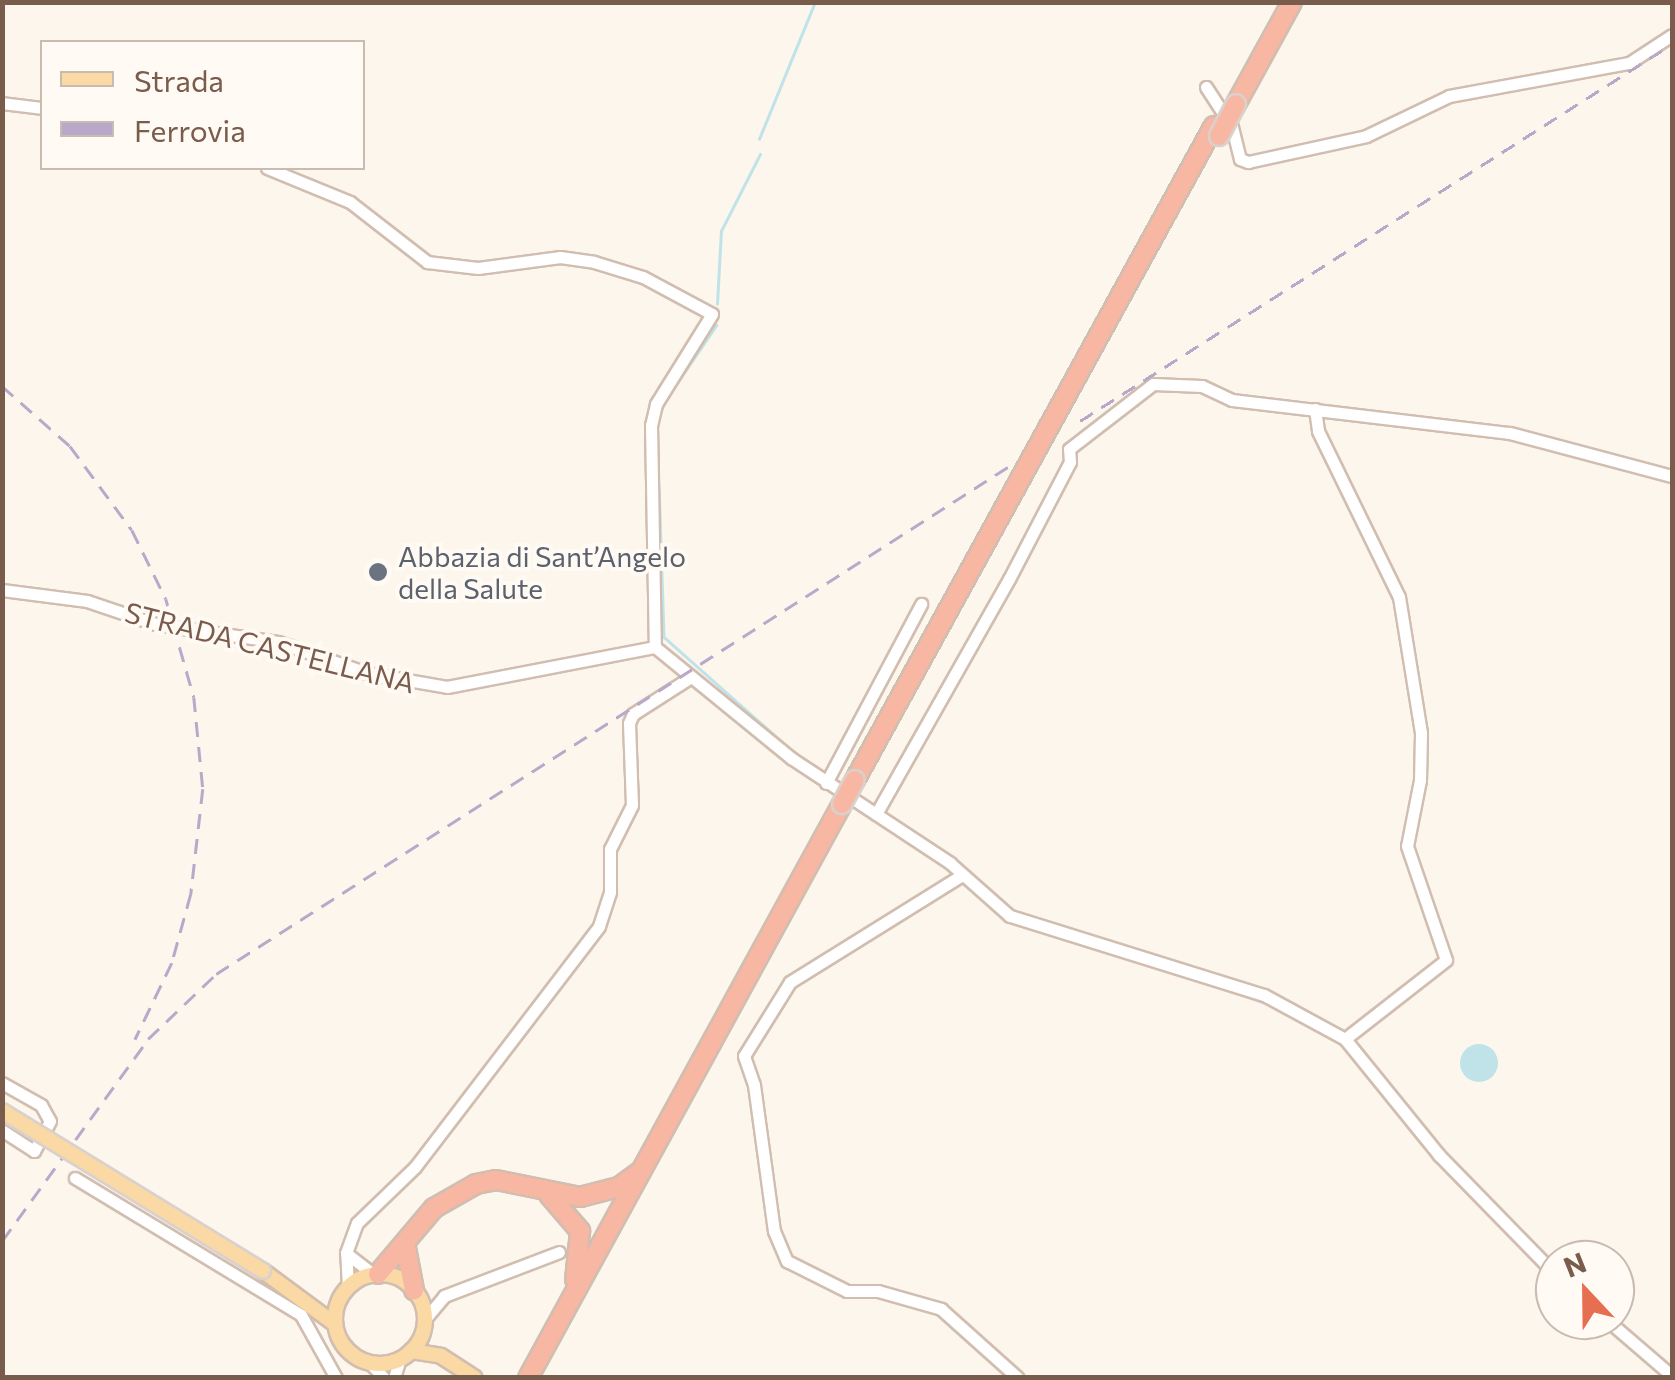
<!DOCTYPE html>
<meta charset="utf-8">
<style>
body{margin:0}
#map{position:relative;width:1675px;height:1380px;overflow:hidden;background:#fdf6ec;font-family:Commissioner,sans-serif}
div>[style]{position:absolute}
[style*='--x']{left:calc(var(--x)*1px);top:calc(var(--y)*1px);width:calc(var(--w)*1px);rotate:calc(var(--a)*1deg)}
.water>*{inset:0;background:#bfe3e8}
.round{border-radius:50%}
.stream>*{height:2.5px;margin:-1.25px;padding:0 1.25px;transform-origin:1.25px;border-radius:1.25px;background:#bfe3e8}
.roads{filter:drop-shadow(2px 0 #d1beb0) drop-shadow(-2px 0 #d1beb0) drop-shadow(0 2px #d1beb0) drop-shadow(0 -2px #d1beb0)}
.minor>*{height:11px;margin:-5.5px;padding:0 5.5px;transform-origin:5.5px;border-radius:5.5px;background:#fff}
.major>*{height:14px;margin:-7px;padding:0 7px;transform-origin:7px;border-radius:7px;background:#fbd9a5}
.major>.ring{margin:-7px;padding:0;box-sizing:content-box;background:none;border:14px solid #fbd9a5;border-radius:50%}
.highway>*{height:18px;margin:-9px;padding:0 9px;transform-origin:9px;border-radius:9px;background:#f7b7a3}
.rail>*{height:2.5px;margin-top:-1.25px;transform-origin:0;background:repeating-linear-gradient(90deg,#b9a8c9 0 15px,transparent 0 25px)}
.bridges{filter:drop-shadow(2px 0 #dad1cd) drop-shadow(-2px 0 #dad1cd) drop-shadow(0 2px #dad1cd) drop-shadow(0 -2px #dad1cd)}
.major-bridge>*{height:14px;margin:-7px;padding:0 7px;transform-origin:7px;border-radius:7px;background:#fbd9a5}
.highway-bridge>*{height:18px;margin:-9px;padding:0 9px;transform-origin:9px;border-radius:9px;background:#f7b7a3}
.dots>*{width:28px;height:28px;translate:-50% -50%;box-sizing:border-box;border:5px solid #fffaf3;border-radius:50%}
span{translate:-50% -50%;white-space:nowrap;text-align:center;line-height:1.15;-webkit-text-stroke:8px #fffaf3;paint-order:stroke}
.worship-label{font-size:28px;color:#5b616d}
.left{translate:0 -50%;text-align:left}
.street-label{font-size:28px;color:#7a5c4d}
.frame{position:absolute;inset:0;border:5px solid #7a5c4d;pointer-events:none}
.legend{position:absolute;left:40px;top:40px;width:325px;height:130px;box-sizing:border-box;background:#fffaf3;border:2px solid #cabbb1;margin:0;padding:12px 18px;list-style:none;font-size:30px;color:#7a5c4d}
.legend li{display:flex;align-items:center;gap:20px;height:50px}
.legend b{width:50px;border:2px solid #cabbb1}
.north{position:absolute;left:1535px;top:1240px;width:100px;height:100px;box-sizing:border-box;background:#fffaf3;border:2px solid #cabbb1;border-radius:50%;rotate:338deg;font-size:28px;font-weight:700;line-height:40px;text-align:center;color:#7a5c4d}
.north::after{content:'';display:block;margin:auto;width:35px;height:45px;background:#e76f51;clip-path:polygon(50% 0,100% 100%,50% 72%,0 100%)}
</style>
<div id="map">
<div class="water">
<i class="round" style="left:1460px;top:1044px;width:38px;height:38px"></i>
</div>
<div class="stream">
<i style="--x:759;--y:139;--w:148;--a:-67.8"></i>
<i style="--x:717;--y:304;--w:73;--a:-86.9"></i>
<i style="--x:721;--y:231;--w:86;--a:-63.1"></i>
<i style="--x:717;--y:325;--w:94;--a:124.2"></i>
<i style="--x:664;--y:403;--w:23;--a:108"></i>
<i style="--x:657;--y:425;--w:212;--a:88.1"></i>
<i style="--x:664;--y:637;--w:176;--a:41.6"></i>
<i style="--x:942;--y:864;--w:17;--a:40"></i>
<i style="--x:961;--y:881;--w:52;--a:40.4"></i>
<i style="--x:1207;--y:983;--w:62;--a:18.7"></i>
<i style="--x:1339;--y:1041;--w:147;--a:50.8"></i>
<i style="--x:1437;--y:1161;--w:152;--a:45.8"></i>
<i style="--x:1598;--y:1320;--w:89;--a:40.9"></i>
</div>
<div class="roads">
<div class="minor">
<i style="--x:1206;--y:87;--w:48;--a:57"></i>
<i style="--x:1232;--y:127;--w:33;--a:76"></i>
<i style="--x:1240;--y:159;--w:9;--a:21"></i>
<i style="--x:1248;--y:162;--w:121;--a:-12.4"></i>
<i style="--x:1366;--y:136;--w:92;--a:-25.7"></i>
<i style="--x:1449;--y:96;--w:183;--a:-10.4"></i>
<i style="--x:1629;--y:63;--w:51;--a:-33.1"></i>
<i style="--x:2;--y:103;--w:40;--a:7.1"></i>
<i style="--x:267;--y:168;--w:90;--a:22.3"></i>
<i style="--x:350;--y:202;--w:98;--a:37.9"></i>
<i style="--x:427;--y:262;--w:51;--a:6.7"></i>
<i style="--x:478;--y:268;--w:83;--a:-7.6"></i>
<i style="--x:560;--y:257;--w:34;--a:8"></i>
<i style="--x:594;--y:262;--w:51;--a:17"></i>
<i style="--x:643;--y:277;--w:78;--a:28.2"></i>
<i style="--x:712;--y:314;--w:106;--a:121.9"></i>
<i style="--x:656;--y:404;--w:22;--a:103"></i>
<i style="--x:651;--y:425;--w:222;--a:89"></i>
<i style="--x:1315;--y:409;--w:22;--a:82"></i>
<i style="--x:1318;--y:431;--w:185;--a:64"></i>
<i style="--x:1399;--y:597;--w:138;--a:80.8"></i>
<i style="--x:1421;--y:733;--w:47;--a:91.2"></i>
<i style="--x:1420;--y:780;--w:67;--a:101.1"></i>
<i style="--x:1407;--y:846;--w:120;--a:71.1"></i>
<i style="--x:1446;--y:960;--w:128;--a:142"></i>
<i style="--x:2;--y:590;--w:86;--a:7.4"></i>
<i style="--x:87;--y:601;--w:72;--a:18.7"></i>
<i style="--x:155;--y:624;--w:124;--a:8.3"></i>
<i style="--x:278;--y:642;--w:94;--a:19.2"></i>
<i style="--x:367;--y:673;--w:81;--a:9.9"></i>
<i style="--x:447;--y:687;--w:212;--a:-10.9"></i>
<i style="--x:655;--y:647;--w:176;--a:39.2"></i>
<i style="--x:791;--y:758;--w:191;--a:33.4"></i>
<i style="--x:950;--y:863;--w:80;--a:41.5"></i>
<i style="--x:1010;--y:916;--w:266;--a:17.3"></i>
<i style="--x:1264;--y:995;--w:92;--a:28.5"></i>
<i style="--x:1345;--y:1039;--w:149;--a:51"></i>
<i style="--x:1439;--y:1155;--w:166;--a:45.7"></i>
<i style="--x:826;--y:783;--w:203;--a:-62"></i>
<i style="--x:876;--y:814;--w:270;--a:-60.5"></i>
<i style="--x:1009;--y:579;--w:132;--a:-62.5"></i>
<i style="--x:1070;--y:462;--w:13;--a:-94"></i>
<i style="--x:1069;--y:449;--w:106;--a:-37.7"></i>
<i style="--x:1153;--y:384;--w:49;--a:2.3"></i>
<i style="--x:1202;--y:386;--w:33;--a:25"></i>
<i style="--x:1232;--y:400;--w:280;--a:6.8"></i>
<i style="--x:1510;--y:433;--w:168;--a:14.9"></i>
<i style="--x:962;--y:875;--w:203;--a:148.1"></i>
<i style="--x:790;--y:982;--w:87;--a:121.9"></i>
<i style="--x:744;--y:1056;--w:31;--a:71"></i>
<i style="--x:754;--y:1085;--w:147;--a:82.2"></i>
<i style="--x:774;--y:1231;--w:33;--a:67"></i>
<i style="--x:787;--y:1261;--w:67;--a:26.6"></i>
<i style="--x:847;--y:1291;--w:31;--a:0"></i>
<i style="--x:878;--y:1291;--w:66;--a:15.9"></i>
<i style="--x:941;--y:1309;--w:103;--a:41.9"></i>
<i style="--x:2;--y:1083;--w:45;--a:29.4"></i>
<i style="--x:41;--y:1105;--w:18;--a:61"></i>
<i style="--x:50;--y:1121;--w:34;--a:118"></i>
<i style="--x:34;--y:1151;--w:38;--a:-147"></i>
<i style="--x:75;--y:1178;--w:264;--a:31.2"></i>
<i style="--x:301;--y:1315;--w:72;--a:60.9"></i>
<i style="--x:346;--y:1253;--w:34;--a:38"></i>
<i style="--x:348;--y:1287;--w:34;--a:-93"></i>
<i style="--x:346;--y:1253;--w:32;--a:-70"></i>
<i style="--x:357;--y:1223;--w:81;--a:-44"></i>
<i style="--x:415;--y:1167;--w:303;--a:-52.6"></i>
<i style="--x:599;--y:926;--w:36;--a:-72"></i>
<i style="--x:610;--y:892;--w:43;--a:-90"></i>
<i style="--x:610;--y:849;--w:49;--a:-63.4"></i>
<i style="--x:632;--y:805;--w:82;--a:-92.1"></i>
<i style="--x:629;--y:723;--w:10;--a:-66"></i>
<i style="--x:633;--y:714;--w:69;--a:-32.5"></i>
<i style="--x:425;--y:1319;--w:30;--a:-50"></i>
<i style="--x:444;--y:1296;--w:123;--a:-20.9"></i>
<i style="--x:1607;--y:1320;--w:86;--a:40.7"></i>
<i style="--x:369;--y:1362;--w:22;--a:47"></i>
<i style="--x:394;--y:1378;--w:21;--a:-73"></i>
</div>
<div class="major">
<i style="--x:263;--y:1271;--w:89;--a:36.4"></i>
<i class="ring" style="left:335px;top:1274px;width:76px;height:76px"></i>
<i style="--x:411;--y:1351;--w:30;--a:9"></i>
<i style="--x:441;--y:1356;--w:40;--a:32.9"></i>
</div>
<div class="highway">
<i style="--x:1236;--y:104;--w:116;--a:-61.2"></i>
<i style="--x:855;--y:780;--w:746;--a:-61.24"></i>
<i style="--x:549;--y:1195;--w:48;--a:49.3"></i>
<i style="--x:580;--y:1231;--w:49;--a:95.8"></i>
<i style="--x:406;--y:1248;--w:43;--a:79.2"></i>
<i style="--x:378;--y:1274;--w:87;--a:-49.7"></i>
<i style="--x:434;--y:1208;--w:48;--a:-29.7"></i>
<i style="--x:476;--y:1184;--w:20;--a:-11"></i>
<i style="--x:496;--y:1180;--w:86;--a:11.4"></i>
<i style="--x:580;--y:1197;--w:40;--a:-14.4"></i>
<i style="--x:619;--y:1187;--w:27;--a:-36"></i>
<i style="--x:528;--y:1378;--w:654;--a:-61.32"></i>
</div>
</div>
<div class="rail">
<i style="--x:2;--y:386;--w:91;--a:41.4"></i>
<i style="--x:70;--y:446;--w:104;--a:53.6"></i>
<i style="--x:132;--y:530;--w:77;--a:63.8"></i>
<i style="--x:166;--y:599;--w:102;--a:74.1"></i>
<i style="--x:194;--y:697;--w:92;--a:84.4"></i>
<i style="--x:203;--y:789;--w:106;--a:96.5"></i>
<i style="--x:191;--y:894;--w:72;--a:105.4"></i>
<i style="--x:172;--y:963;--w:85;--a:115.7"></i>
<i style="--x:1080;--y:421;--w:702;--a:-32.49"></i>
<i style="--x:2;--y:1241;--w:249;--a:-54.1"></i>
<i style="--x:148;--y:1039;--w:94;--a:-43.7"></i>
<i style="--x:216;--y:974;--w:948;--a:-32.63"></i>
</div>
<div class="bridges">
<div class="major-bridge">
<i style="--x:2;--y:1111;--w:306;--a:31.5"></i>
</div>
<div class="highway-bridge">
<i style="--x:1219;--y:136;--w:36;--a:-62"></i>
<i style="--x:842;--y:804;--w:27;--a:-62"></i>
</div>
</div>
<div class="dots">
<i style="left:378px;top:572px;background:#6b7280"></i>
</div>
<div class="worship-label">
<span class="left" style="left:398px;top:572px">Abbazia di Sant’Angelo<br>della Salute</span>
</div>
<div class="street-label">
<span style="left:270px;top:647px;rotate:14deg">STRADA CASTELLANA</span>
</div>
<div class="frame"></div>
<ul class="legend">
<li><b style="height:12px;background:#fbd9a5"></b>Strada</li>
<li><b style="height:12px;background:#b9a8c9"></b>Ferrovia</li>
</ul>
<div class="north">N</div>
</div>
